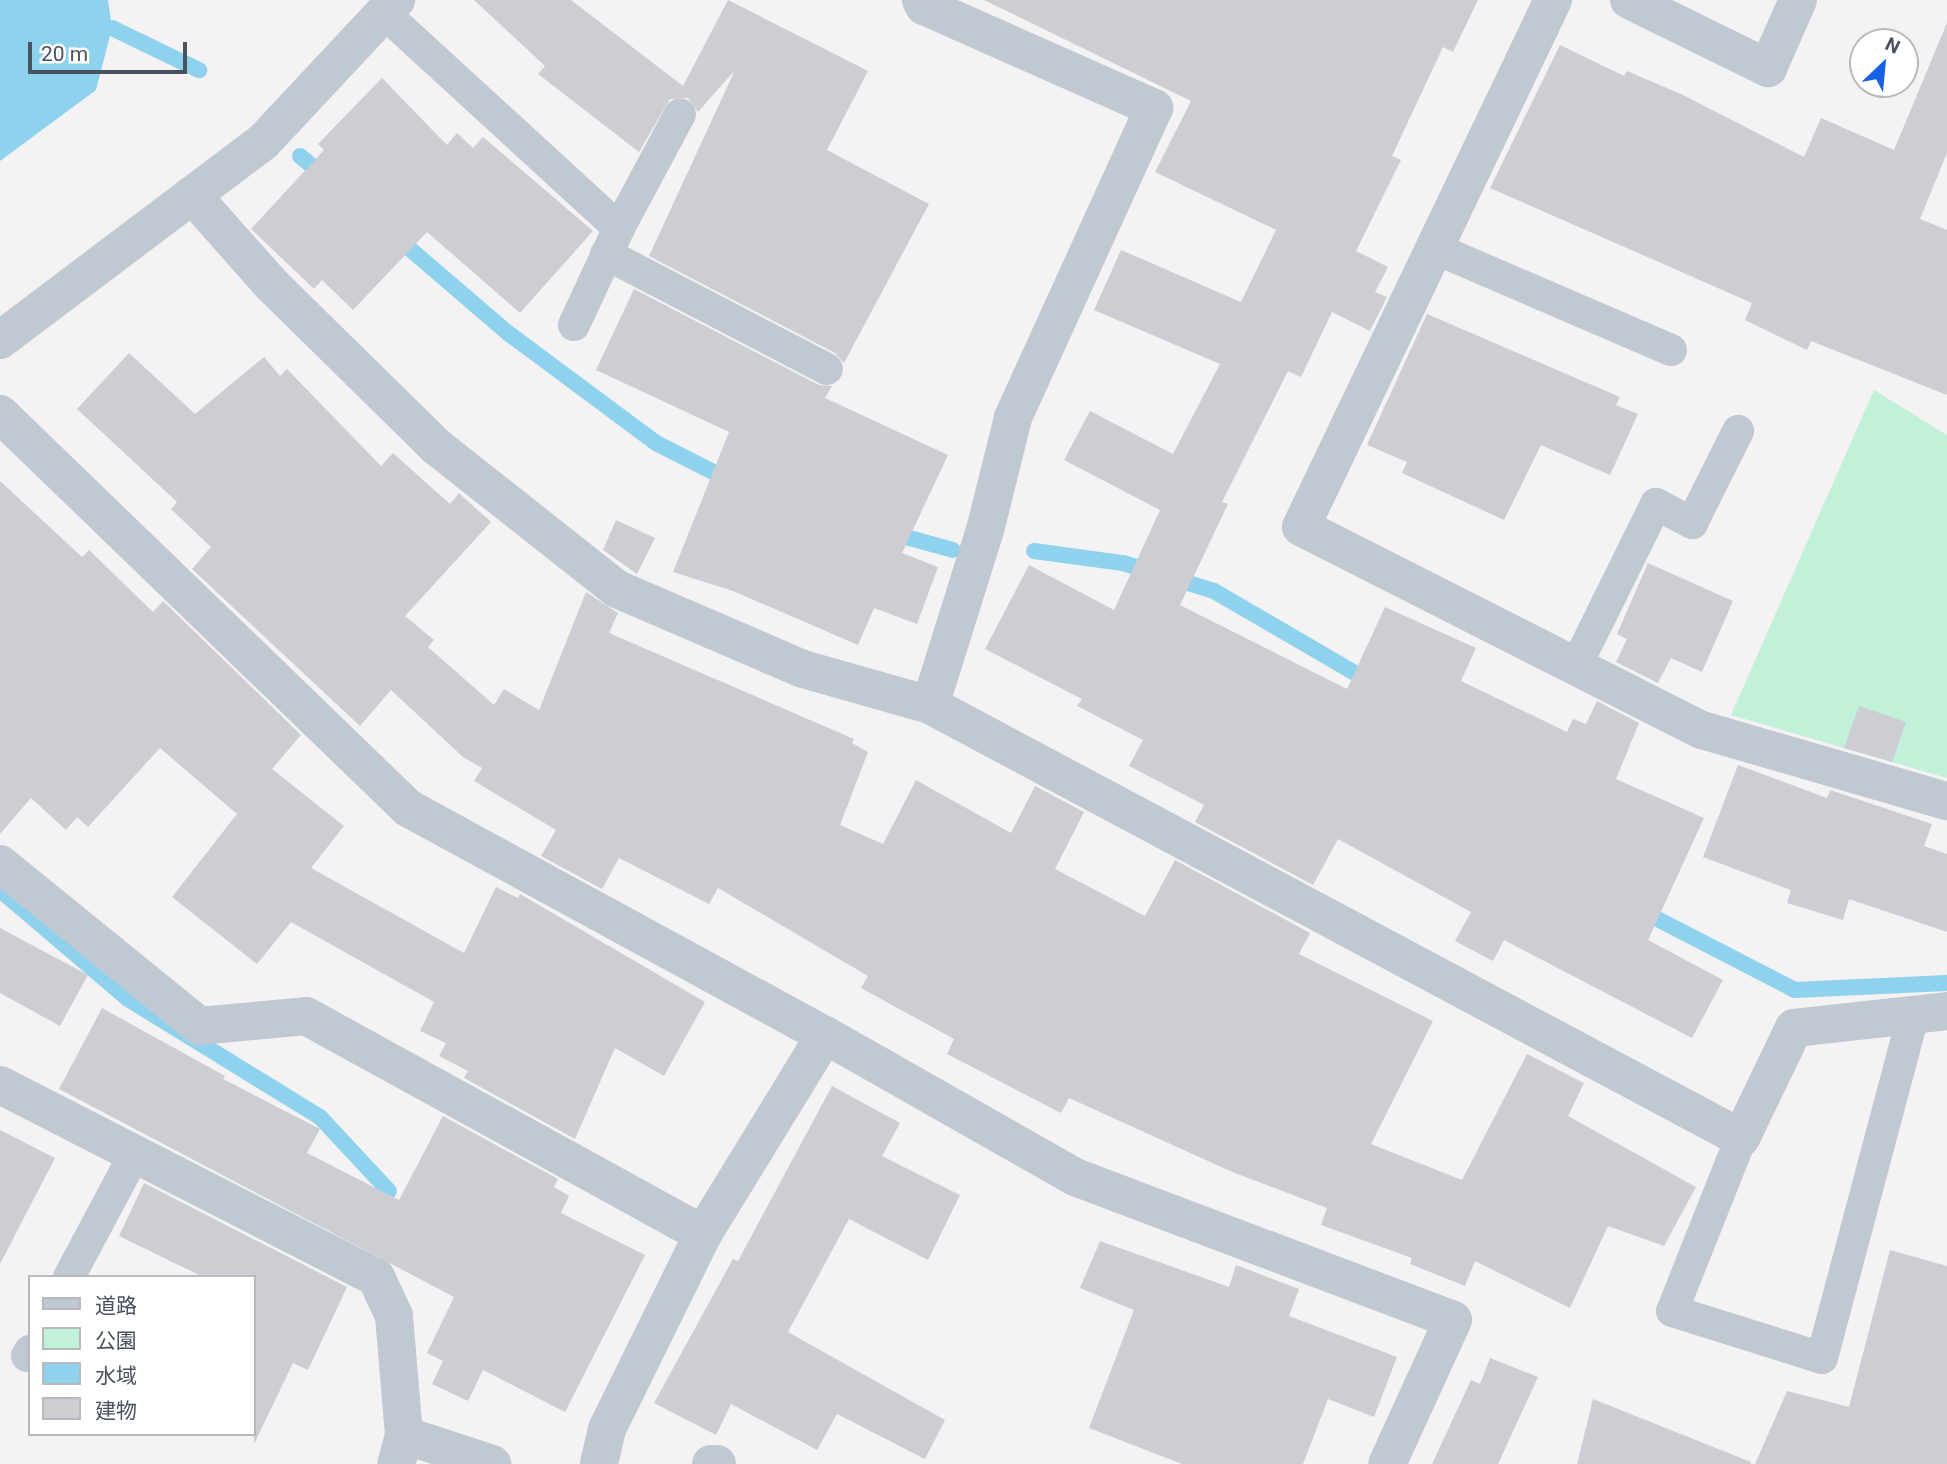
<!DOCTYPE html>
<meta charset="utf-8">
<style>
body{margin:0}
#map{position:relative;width:1947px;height:1464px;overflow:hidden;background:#f4f2f2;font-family:Roboto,"Noto Sans JP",sans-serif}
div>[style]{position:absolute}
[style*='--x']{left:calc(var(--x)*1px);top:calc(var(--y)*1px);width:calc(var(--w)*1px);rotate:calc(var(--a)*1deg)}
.green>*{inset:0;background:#c1f1d8}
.water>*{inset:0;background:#8ed2ee}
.stream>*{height:16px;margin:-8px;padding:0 8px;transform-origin:8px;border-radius:8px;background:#8ed2ee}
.building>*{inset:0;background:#ccced4}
.lane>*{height:32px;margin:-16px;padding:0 16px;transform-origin:16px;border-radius:16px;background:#c0c8d1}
.street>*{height:38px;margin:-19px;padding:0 19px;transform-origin:19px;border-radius:19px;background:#c0c8d1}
span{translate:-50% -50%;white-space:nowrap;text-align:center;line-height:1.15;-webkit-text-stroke:7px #fff;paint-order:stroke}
.legend{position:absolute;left:28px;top:1275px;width:228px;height:161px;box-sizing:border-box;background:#fff;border:2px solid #b6babf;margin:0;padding:9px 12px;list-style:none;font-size:21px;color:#495360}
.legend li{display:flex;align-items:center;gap:14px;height:35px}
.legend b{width:35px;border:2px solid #b6babf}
.north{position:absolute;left:1849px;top:28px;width:70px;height:70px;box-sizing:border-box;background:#fff;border:2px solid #b6babf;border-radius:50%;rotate:26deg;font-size:19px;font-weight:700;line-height:28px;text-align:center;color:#495360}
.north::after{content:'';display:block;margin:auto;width:24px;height:32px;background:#1862e8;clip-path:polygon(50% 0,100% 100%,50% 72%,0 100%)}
.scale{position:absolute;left:28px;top:42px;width:159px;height:32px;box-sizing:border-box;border:4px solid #495360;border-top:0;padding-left:9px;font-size:21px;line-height:24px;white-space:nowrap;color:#495360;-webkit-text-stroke:5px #fff;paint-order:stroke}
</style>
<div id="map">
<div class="green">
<i style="clip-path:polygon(1874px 390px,1947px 435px,1947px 778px,1731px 715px)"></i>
</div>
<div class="water">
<i style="clip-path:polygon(0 0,108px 0,112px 28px,96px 90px,0 161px)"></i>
</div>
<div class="stream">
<i style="--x:112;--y:28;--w:97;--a:25.8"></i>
<i style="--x:300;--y:156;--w:34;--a:40"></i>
<i style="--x:396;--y:237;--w:148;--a:40.6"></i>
<i style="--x:508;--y:333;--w:184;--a:36.6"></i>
<i style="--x:656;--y:443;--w:84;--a:26.9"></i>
<i style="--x:891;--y:533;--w:64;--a:15.3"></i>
<i style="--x:1034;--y:551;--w:90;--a:7.7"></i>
<i style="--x:1123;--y:563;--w:95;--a:17.1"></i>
<i style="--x:1214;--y:591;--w:183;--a:30.2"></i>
<i style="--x:0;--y:890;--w:168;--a:40.4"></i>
<i style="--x:128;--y:999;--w:225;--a:31.6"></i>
<i style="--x:320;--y:1117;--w:101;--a:47"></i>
<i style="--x:1640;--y:910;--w:174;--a:27.3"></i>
<i style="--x:1795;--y:990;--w:152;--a:-2.6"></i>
</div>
<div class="building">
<i style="clip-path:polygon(474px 0,571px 0,683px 86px,728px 0,868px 71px,827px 150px,929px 204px,844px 363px,835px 353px,649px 256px,735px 70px,698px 112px,688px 98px,670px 99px,639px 152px,538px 74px,545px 66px)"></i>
<i style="clip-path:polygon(984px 0,1478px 0,1453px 52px,1443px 47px,1392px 156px,1401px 160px,1356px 251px,1388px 267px,1375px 292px,1387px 297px,1370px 331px,1332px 312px,1301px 377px,1288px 371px,1222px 502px,1228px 504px,1180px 605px,1347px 689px,1385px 607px,1476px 648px,1461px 681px,1567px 732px,1573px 719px,1586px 724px,1597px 701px,1639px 723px,1616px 779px,1704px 818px,1648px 940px,1723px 980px,1692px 1038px,1504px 940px,1493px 961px,1455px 941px,1471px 912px,1338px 839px,1313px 885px,1195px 822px,1204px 805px,1129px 766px,1143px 740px,1077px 706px,1082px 699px,985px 649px,1029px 565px,1114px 610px,1160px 510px,1064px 460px,1090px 411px,1173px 454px,1220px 364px,1094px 310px,1121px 250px,1241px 302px,1276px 230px,1155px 172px,1191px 101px)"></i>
<i style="clip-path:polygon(1947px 23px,1947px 153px,1920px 219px,1947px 230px,1947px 395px,1811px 341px,1807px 350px,1745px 320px,1752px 303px,1490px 188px,1560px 45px,1624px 76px,1627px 71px,1683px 95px,1804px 157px,1821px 118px,1894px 150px)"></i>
<i style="clip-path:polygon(382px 78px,447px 145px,457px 133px,473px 148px,483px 137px,593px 231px,520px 313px,427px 232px,353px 310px,322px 280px,314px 289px,251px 229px,324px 150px,318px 144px)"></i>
<i style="clip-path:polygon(634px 289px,819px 385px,832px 386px,825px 398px,948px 455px,902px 553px,938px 567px,917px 624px,874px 608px,858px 645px,733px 591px,673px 572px,729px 432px,596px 370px)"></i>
<i style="clip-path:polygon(1427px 314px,1620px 397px,1616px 405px,1638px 414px,1610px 475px,1541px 445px,1504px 520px,1402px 473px,1407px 462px,1367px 445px)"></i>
<i style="clip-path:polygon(129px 353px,195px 414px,264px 357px,280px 376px,287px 369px,381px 466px,393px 453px,450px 504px,459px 493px,491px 522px,405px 616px,434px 640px,428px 647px,494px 705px,504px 689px,539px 710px,586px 592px,618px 613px,609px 633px,854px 739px,852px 743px,868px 752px,840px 825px,883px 844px,916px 780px,1011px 833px,1035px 786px,1084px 812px,1055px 869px,1145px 916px,1175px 860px,1310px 933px,1299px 954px,1433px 1021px,1371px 1144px,1462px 1180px,1527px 1054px,1584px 1083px,1568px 1116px,1696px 1187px,1664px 1246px,1608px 1226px,1570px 1308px,1475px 1261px,1465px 1286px,1410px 1264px,1412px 1258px,1321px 1225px,1327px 1208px,1230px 1171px,1069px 1098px,1061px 1113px,947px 1054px,954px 1039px,861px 988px,868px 976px,718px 888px,709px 904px,619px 858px,602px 889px,541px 856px,556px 830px,474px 781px,482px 768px,463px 757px,391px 690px,360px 726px,192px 569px,211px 547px,171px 509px,177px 502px,77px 409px)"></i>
<i style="clip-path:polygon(0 481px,82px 557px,89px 550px,153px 612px,163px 601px,301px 735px,272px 769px,344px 826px,311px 868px,464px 953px,496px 887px,518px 898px,520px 894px,705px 1002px,664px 1076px,615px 1048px,575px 1139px,464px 1078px,468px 1071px,439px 1056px,446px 1043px,420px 1031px,434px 1002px,291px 922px,257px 964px,172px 897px,237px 814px,160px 748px,88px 827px,77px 817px,66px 830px,31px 798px,0 834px)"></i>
<i style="clip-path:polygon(616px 520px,655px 538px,637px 574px,603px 550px)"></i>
<i style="clip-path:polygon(1648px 563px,1733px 601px,1702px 672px,1671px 658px,1658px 683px,1616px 662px,1627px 639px,1617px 634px)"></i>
<i style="clip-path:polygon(1859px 706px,1906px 722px,1892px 762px,1844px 748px)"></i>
<i style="clip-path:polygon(1738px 765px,1827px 798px,1830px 790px,1932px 824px,1924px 846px,1947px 854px,1947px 932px,1849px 899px,1843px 920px,1787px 903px,1791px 890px,1703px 857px)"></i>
<i style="clip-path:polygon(0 928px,88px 975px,60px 1026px,0 993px)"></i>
<i style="clip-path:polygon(102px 1008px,225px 1076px,223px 1079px,320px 1129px,307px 1153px,399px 1200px,443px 1116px,558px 1179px,554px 1187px,569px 1196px,561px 1213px,645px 1255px,565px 1412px,483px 1370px,468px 1401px,432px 1384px,443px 1361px,427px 1353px,454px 1297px,59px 1089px)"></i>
<i style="clip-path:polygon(832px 1086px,900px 1123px,882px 1156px,960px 1195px,928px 1260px,849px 1219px,788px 1332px,945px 1420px,925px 1459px,837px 1414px,817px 1450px,731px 1404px,716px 1435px,654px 1403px,733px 1259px,738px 1261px)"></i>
<i style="clip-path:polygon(0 1130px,55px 1158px,0 1264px)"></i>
<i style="clip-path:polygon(144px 1183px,347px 1287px,308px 1370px,293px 1363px,254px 1444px,254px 1277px,203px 1277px,119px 1236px)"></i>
<i style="clip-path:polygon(1100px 1241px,1229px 1287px,1236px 1265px,1299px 1289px,1289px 1316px,1397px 1357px,1374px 1417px,1328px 1399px,1303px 1464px,1182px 1464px,1089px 1428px,1134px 1310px,1080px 1288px)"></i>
<i style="clip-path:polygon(1890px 1250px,1947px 1266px,1947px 1464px,1755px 1464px,1787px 1391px,1849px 1407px)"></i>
<i style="clip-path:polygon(1490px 1358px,1538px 1377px,1498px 1464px,1432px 1464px,1471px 1380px,1480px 1384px)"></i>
<i style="clip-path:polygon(1593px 1399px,1751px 1462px,1751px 1464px,1577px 1464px)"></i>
</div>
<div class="lane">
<i style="--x:383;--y:12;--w:320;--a:42.5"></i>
<i style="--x:619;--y:228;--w:107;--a:114.9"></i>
<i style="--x:619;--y:228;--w:129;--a:-61.8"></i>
<i style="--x:1434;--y:248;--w:258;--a:23.3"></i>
<i style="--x:606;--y:254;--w:249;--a:27.5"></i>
<i style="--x:1576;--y:666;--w:181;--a:-63.7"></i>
<i style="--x:1656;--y:504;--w:41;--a:27.8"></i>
<i style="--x:1692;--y:523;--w:103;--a:-63.4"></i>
<i style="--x:1741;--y:1138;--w:186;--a:111.7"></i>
<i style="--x:1672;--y:1311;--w:157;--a:17.4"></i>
<i style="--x:1822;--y:1358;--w:358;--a:-75.1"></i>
<i style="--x:69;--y:1277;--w:136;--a:-61.9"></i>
<i style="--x:27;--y:1356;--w:6;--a:-59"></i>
</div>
<div class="street">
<i style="--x:921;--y:0;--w:7;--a:63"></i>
<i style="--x:924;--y:6;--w:252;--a:23.9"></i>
<i style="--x:1154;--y:108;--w:341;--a:114.5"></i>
<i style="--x:1013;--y:418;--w:115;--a:104"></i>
<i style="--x:985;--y:530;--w:183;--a:107.4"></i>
<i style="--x:1553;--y:0;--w:584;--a:115.56"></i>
<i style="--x:1301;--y:527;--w:449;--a:26.9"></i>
<i style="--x:1702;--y:730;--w:255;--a:16.2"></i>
<i style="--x:1629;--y:0;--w:155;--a:26.1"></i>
<i style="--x:1768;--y:68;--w:74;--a:-66.2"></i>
<i style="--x:192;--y:195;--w:120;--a:48.4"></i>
<i style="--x:272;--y:285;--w:231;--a:44.5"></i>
<i style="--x:437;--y:447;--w:229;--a:38.3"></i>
<i style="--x:617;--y:589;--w:202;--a:23.3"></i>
<i style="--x:803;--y:669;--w:132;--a:15.8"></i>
<i style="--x:930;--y:705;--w:919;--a:28.1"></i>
<i style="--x:1741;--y:1138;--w:122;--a:-64.3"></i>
<i style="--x:1794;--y:1028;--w:154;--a:-6.3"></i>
<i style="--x:0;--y:340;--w:329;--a:-37"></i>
<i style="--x:263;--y:142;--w:195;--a:-46.9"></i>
<i style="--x:0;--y:414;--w:567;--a:44"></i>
<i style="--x:408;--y:808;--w:475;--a:28.6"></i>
<i style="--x:825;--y:1035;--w:233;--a:121.5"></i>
<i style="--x:703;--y:1234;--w:217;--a:116.2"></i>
<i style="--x:607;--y:1429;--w:36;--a:103"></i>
<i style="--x:0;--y:864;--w:257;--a:39.1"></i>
<i style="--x:199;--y:1026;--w:107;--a:-5.3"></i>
<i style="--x:306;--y:1016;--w:453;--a:28.8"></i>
<i style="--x:825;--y:1035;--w:288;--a:29.6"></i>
<i style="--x:1075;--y:1177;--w:404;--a:20.7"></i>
<i style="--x:1453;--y:1320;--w:158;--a:114.6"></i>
<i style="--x:0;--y:1085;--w:422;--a:27.1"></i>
<i style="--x:376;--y:1277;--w:43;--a:65.2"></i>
<i style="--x:394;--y:1316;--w:119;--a:85.2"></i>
<i style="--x:404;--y:1435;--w:30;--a:105"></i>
<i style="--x:404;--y:1435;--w:93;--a:18.2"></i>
<i style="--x:711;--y:1464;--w:6;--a:0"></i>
</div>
<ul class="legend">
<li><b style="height:9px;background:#c0c8d1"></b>道路</li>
<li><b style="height:19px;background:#c1f1d8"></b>公園</li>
<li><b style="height:19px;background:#8ed2ee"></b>水域</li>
<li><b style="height:19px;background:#ccced4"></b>建物</li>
</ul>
<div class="north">N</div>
<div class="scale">20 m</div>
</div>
